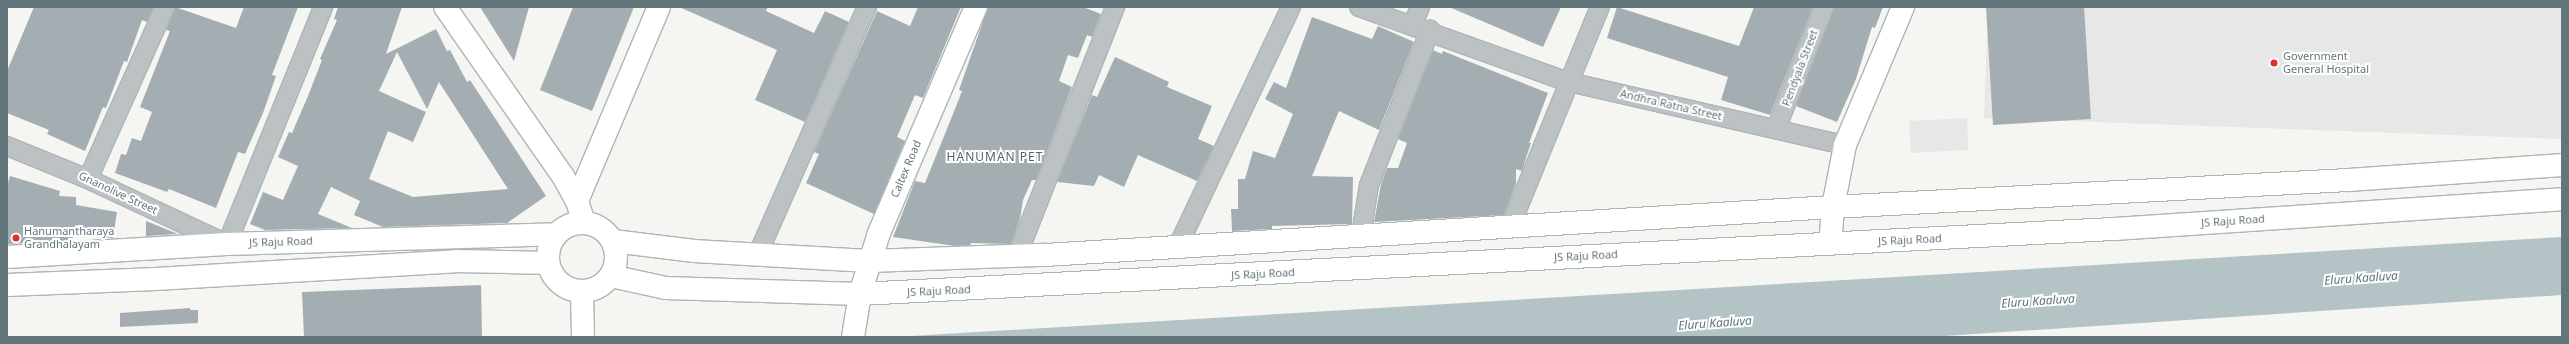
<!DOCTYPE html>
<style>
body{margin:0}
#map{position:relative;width:2569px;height:344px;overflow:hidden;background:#f5f5f2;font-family:"Noto Sans",sans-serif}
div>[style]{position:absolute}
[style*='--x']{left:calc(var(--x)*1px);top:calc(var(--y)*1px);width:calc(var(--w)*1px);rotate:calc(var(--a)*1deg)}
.built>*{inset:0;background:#e6e7e6}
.water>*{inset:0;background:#b4c3c5}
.building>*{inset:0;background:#a4aeb2}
.roads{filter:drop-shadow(1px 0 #adb5b7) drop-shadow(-1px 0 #adb5b7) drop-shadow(0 1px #adb5b7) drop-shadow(0 -1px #adb5b7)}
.street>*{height:18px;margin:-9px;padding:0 9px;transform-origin:9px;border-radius:9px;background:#bcc2c4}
.secondary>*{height:22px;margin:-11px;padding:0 11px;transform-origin:11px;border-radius:11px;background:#fff}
.secondary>.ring{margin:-11px;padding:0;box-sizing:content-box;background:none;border:22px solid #fff;border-radius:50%}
.primary>*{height:22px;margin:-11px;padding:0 11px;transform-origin:11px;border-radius:11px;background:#fff}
.dots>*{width:11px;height:11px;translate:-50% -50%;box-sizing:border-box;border:2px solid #fff;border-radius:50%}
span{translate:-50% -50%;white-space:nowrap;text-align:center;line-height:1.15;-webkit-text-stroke:4px #fff;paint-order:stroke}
.poi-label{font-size:11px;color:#62767c}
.left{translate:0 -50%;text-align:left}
.street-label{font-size:11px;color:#62767c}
.neighbourhood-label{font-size:12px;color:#536267;letter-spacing:1px}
.water-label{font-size:12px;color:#5d7678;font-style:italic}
.frame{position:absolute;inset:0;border:8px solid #62767c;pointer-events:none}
</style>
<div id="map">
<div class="built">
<i style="clip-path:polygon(1988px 7px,2562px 7px,2562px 139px,1984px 118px)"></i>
<i style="clip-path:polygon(1967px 118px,1968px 150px,1911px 153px,1909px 121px)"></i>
</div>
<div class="water">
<i style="clip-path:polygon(2562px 237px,2562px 295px,1929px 337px,895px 337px)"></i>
</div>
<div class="building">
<i style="clip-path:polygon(34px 7px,154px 7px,147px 22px,142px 20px,127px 62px,124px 61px,106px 108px,103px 107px,85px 151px,47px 134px,49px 130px,7px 113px,7px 71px)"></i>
<i style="clip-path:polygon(175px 7px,236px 28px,244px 7px,298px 7px,272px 75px,276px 76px,263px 113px,245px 154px,238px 152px,216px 208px,169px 189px,167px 192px,115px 173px,121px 154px,126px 155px,132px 138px,141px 141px,152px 112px,140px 107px,170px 31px,166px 30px)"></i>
<i style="clip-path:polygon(evenodd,338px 7px,402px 7px,386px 54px,436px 29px,447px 51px,450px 50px,467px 82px,470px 80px,546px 196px,507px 223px,383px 227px,354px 215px,360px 201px,331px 187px,318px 214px,352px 228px,265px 230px,250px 224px,263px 192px,283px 200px,298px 166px,278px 157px,289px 132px,292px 133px,308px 96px,322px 60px,320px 59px,337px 20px,334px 19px,338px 7px,397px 52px,427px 109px,439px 82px,508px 189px,413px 197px,369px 179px,388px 131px,413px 142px,426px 112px,379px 91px,397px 52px)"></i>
<i style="clip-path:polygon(480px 7px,529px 7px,514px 61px)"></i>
<i style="clip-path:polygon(573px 7px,634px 7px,592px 111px,540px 90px)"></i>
<i style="clip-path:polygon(679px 7px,768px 7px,766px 11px,814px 33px,825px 11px,849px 22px,805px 122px,755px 100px,777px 50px)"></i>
<i style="clip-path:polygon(918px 7px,961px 7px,923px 98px,915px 95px,897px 137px,905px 141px,874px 214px,806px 183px,819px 154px,814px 152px,877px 11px,910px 26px)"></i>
<i style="clip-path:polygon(988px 7px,1083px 7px,1101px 14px,1092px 37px,1087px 35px,1078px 58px,1068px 55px,1059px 81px,1072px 87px,1036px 180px,1032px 180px,1023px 200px,1020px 219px,1011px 244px,971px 243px,970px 245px,955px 246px,893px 237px,915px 181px,925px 183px,955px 109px,962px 91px,959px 90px)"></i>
<i style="clip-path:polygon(1449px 7px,1561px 7px,1543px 47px)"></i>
<i style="clip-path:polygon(1617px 7px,1739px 46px,1754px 7px,1813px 7px,1770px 115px,1721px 100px,1728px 77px,1607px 38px)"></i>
<i style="clip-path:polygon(1834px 7px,1883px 7px,1875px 28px,1872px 27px,1856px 79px,1837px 122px,1796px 106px)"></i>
<i style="clip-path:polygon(1986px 7px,2084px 7px,2091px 119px,1993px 125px)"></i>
<i style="clip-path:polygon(1312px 17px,1372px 39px,1378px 26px,1414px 42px,1379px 130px,1339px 111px,1312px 176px,1353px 177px,1352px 224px,1272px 226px,1272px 229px,1232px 231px,1231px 209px,1238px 209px,1238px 179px,1245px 179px,1253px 151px,1275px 158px,1293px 114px,1265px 99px,1274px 82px,1286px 88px)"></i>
<i style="clip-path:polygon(1433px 50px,1442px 54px,1443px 51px,1548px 93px,1529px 143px,1531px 143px,1525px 161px,1522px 171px,1516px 169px,1516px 184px,1504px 215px,1374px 222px,1381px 184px,1387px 168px,1398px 168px,1407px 143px,1398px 139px)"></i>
<i style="clip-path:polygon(1115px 57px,1169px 82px,1167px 87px,1212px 106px,1198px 139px,1214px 146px,1197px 181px,1138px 155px,1124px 187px,1099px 175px,1094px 186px,1057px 182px,1092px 95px,1097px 97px)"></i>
<i style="clip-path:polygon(10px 176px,60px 191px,59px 196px,76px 197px,76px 205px,117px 212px,113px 238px,73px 234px,73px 241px,7px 244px,7px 186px)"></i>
<i style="clip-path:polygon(146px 221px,178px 234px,146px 236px)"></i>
<i style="clip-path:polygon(481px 285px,482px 336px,304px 337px,302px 292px)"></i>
<i style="clip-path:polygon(190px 308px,190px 310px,198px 310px,198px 323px,120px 327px,120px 313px)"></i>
</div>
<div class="roads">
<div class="street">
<i style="--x:1359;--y:7;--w:223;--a:19.7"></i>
<i style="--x:1569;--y:82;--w:283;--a:12.9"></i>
<i style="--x:1412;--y:26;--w:21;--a:-67"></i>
<i style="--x:1776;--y:129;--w:131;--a:-68.5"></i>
<i style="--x:7;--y:146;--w:87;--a:22.2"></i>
<i style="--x:88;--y:179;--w:153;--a:25.1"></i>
<i style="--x:227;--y:244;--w:256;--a:-67.9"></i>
<i style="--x:88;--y:179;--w:188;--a:-65.9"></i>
<i style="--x:1510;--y:227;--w:238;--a:-67.8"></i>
<i style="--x:1361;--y:235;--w:51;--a:-80.9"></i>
<i style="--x:1369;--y:185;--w:167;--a:-68.5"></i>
<i style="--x:1178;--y:246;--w:264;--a:-64.7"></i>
<i style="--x:757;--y:256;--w:272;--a:-66.2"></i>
<i style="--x:1017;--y:256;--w:268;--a:-68.5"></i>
</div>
<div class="secondary">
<i style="--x:445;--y:7;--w:206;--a:55.1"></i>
<i style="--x:563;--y:176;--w:29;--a:61"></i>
<i style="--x:577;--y:201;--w:22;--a:72"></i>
<i style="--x:577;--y:201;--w:211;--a:-67.1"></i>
<i class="ring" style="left:548px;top:223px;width:46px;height:46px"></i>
<i style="--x:613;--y:241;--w:82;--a:7"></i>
<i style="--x:694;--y:251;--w:175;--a:3.3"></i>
<i style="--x:869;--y:261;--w:176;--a:-2"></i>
<i style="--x:1045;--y:255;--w:789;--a:-3.49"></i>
<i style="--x:1833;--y:207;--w:517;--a:-3"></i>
<i style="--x:2349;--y:180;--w:214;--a:-4"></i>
<i style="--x:1830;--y:244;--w:37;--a:-85"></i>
<i style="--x:1833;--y:207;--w:63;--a:-79"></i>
<i style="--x:1845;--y:145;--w:150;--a:-67.2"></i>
<i style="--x:611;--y:276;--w:56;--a:12.3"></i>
<i style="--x:666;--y:288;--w:194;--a:1.8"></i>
<i style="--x:860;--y:294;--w:1256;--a:-2.97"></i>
<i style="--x:2114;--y:229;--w:449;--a:-3.8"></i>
<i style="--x:582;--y:292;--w:45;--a:88.7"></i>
<i style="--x:853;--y:337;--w:44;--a:-80.8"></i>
<i style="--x:860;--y:294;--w:64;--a:-72.7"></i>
<i style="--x:879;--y:233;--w:246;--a:-66.8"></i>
</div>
<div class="primary">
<i style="--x:7;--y:257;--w:220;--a:-3.4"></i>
<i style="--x:227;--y:244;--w:329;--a:-1.7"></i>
<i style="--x:7;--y:285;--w:149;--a:-2.3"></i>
<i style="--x:156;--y:279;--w:301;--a:-3.4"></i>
<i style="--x:456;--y:261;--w:92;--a:1.2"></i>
</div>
</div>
<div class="dots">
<i style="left:2274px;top:63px;background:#da332e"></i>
<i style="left:16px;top:238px;background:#da332e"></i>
</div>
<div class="poi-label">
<span class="left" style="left:2283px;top:63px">Government<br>General Hospital</span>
<span class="left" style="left:24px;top:238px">Hanumantharaya<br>Grandhalayam</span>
</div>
<div class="street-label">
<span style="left:1800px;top:68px;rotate:-69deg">Pendyala Street</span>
<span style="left:1671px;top:105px;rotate:13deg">Andhra Ratna Street</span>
<span style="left:906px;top:169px;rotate:-67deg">Caltex Road</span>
<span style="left:118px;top:193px;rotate:25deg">Gnanolive Street</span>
<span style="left:2233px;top:221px;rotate:-4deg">JS Raju Road</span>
<span style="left:1910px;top:240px;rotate:-3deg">JS Raju Road</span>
<span style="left:281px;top:242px;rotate:-2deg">JS Raju Road</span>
<span style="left:1586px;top:256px;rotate:-3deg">JS Raju Road</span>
<span style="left:1263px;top:274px;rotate:-3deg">JS Raju Road</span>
<span style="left:939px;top:291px;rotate:-3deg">JS Raju Road</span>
</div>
<div class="neighbourhood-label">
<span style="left:995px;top:157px">HANUMAN PET</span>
</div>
<div class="water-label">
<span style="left:2361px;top:278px;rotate:-4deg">Eluru Kaaluva</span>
<span style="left:2038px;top:301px;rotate:-4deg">Eluru Kaaluva</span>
<span style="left:1715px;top:323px;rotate:-4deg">Eluru Kaaluva</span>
</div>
<div class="frame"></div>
</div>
